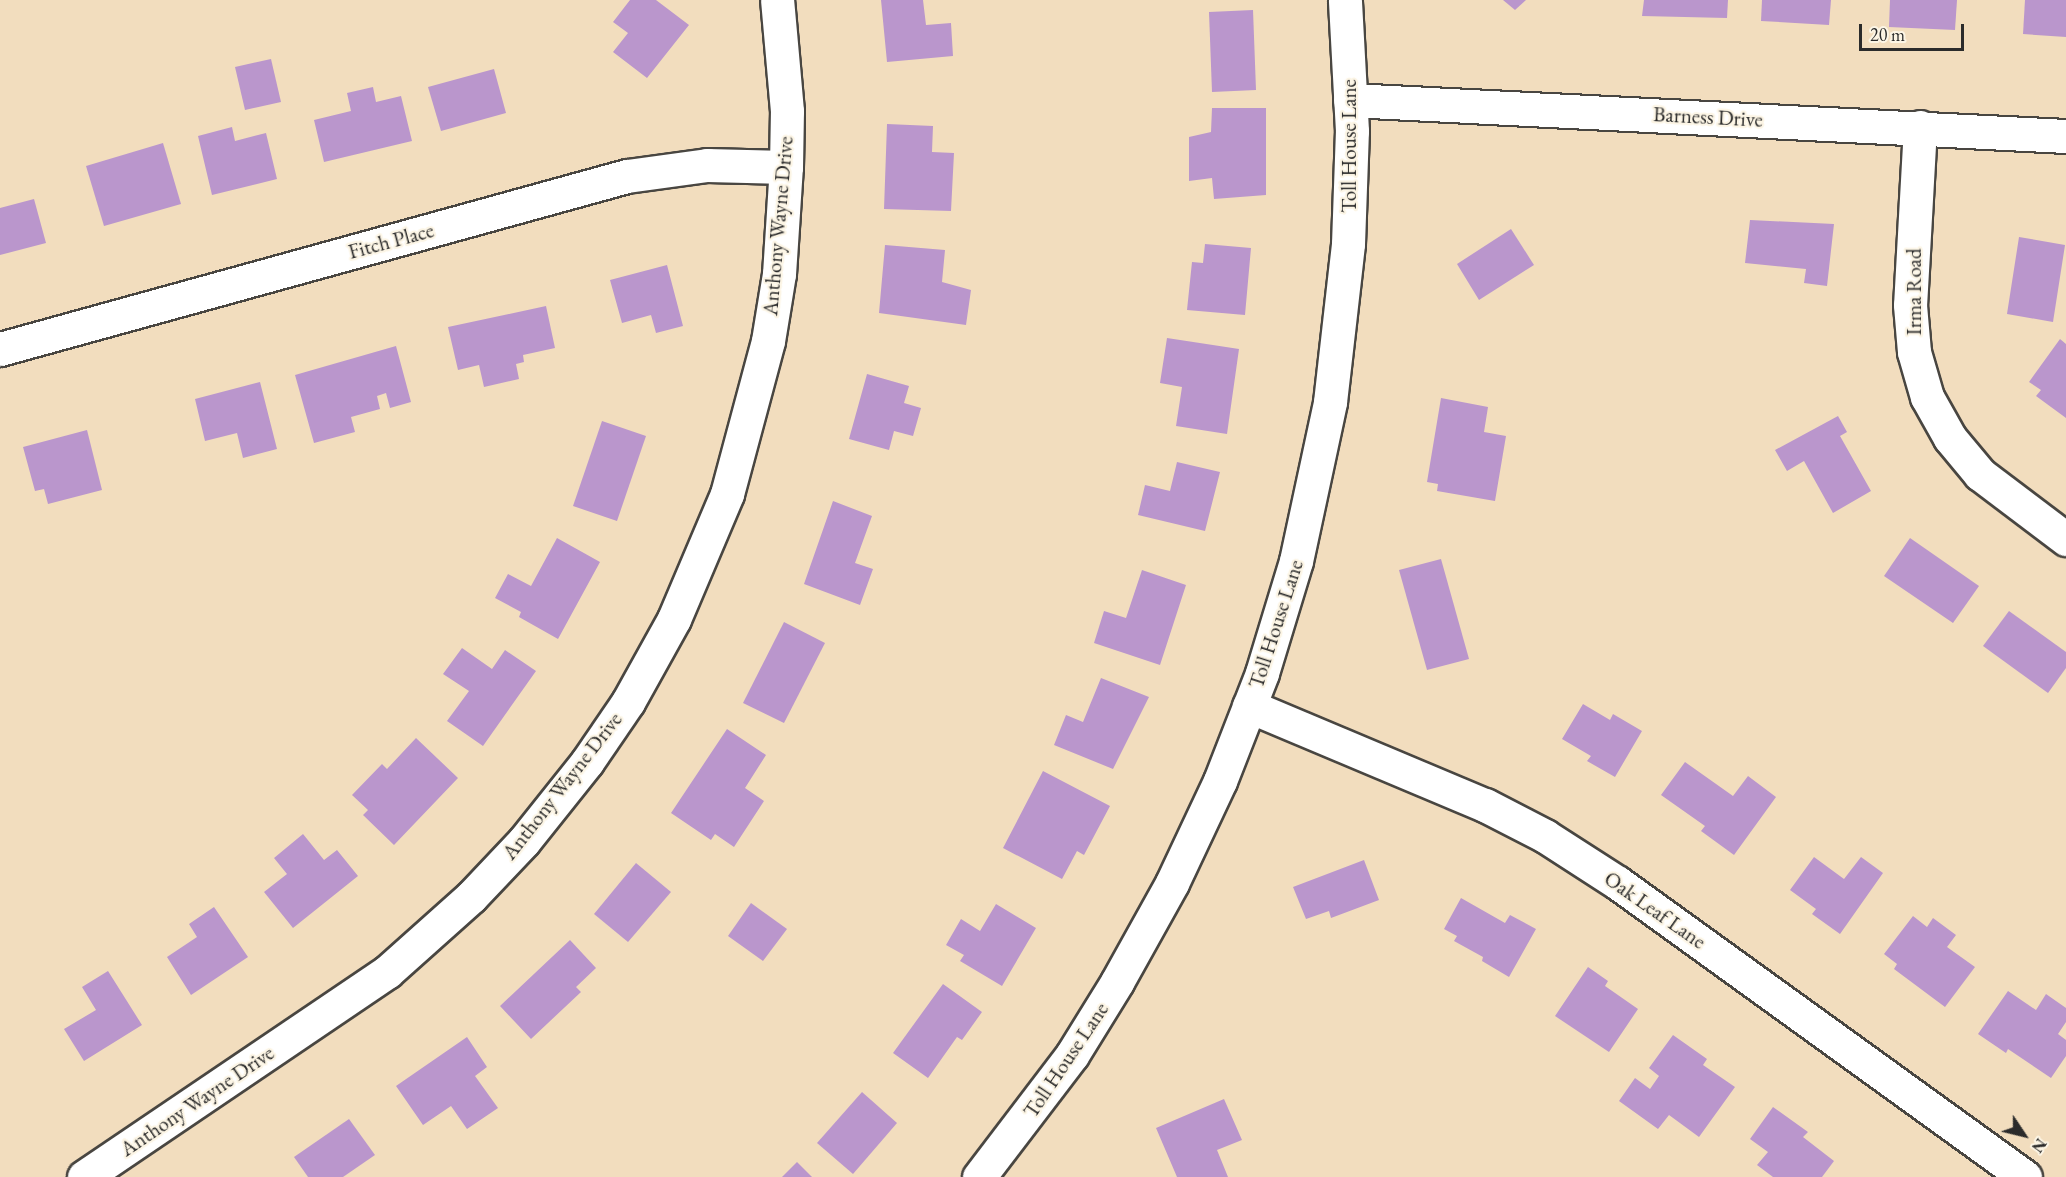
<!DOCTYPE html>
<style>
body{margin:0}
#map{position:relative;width:2066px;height:1177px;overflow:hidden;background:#f2ddbe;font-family:"EB Garamond",serif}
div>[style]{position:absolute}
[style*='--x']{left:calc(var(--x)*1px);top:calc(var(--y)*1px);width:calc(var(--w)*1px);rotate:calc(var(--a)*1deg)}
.building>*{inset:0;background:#ba96cc}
.roads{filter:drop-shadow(2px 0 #494641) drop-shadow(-2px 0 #494641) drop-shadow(0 2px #494641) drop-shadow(0 -2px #494641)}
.minor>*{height:33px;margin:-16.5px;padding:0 16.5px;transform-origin:16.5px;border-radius:16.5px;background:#fff}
span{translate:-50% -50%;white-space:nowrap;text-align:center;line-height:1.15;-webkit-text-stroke:4.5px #fcf5e5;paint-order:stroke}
.street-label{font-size:21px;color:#2b2b2b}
.north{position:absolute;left:1994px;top:1105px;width:60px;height:60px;-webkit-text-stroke:4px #fcf5e5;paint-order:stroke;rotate:125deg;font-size:16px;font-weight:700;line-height:24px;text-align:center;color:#2b2b2b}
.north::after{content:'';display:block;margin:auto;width:21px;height:27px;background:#2b2b2b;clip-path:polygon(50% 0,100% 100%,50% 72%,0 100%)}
.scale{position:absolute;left:1859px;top:24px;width:105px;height:27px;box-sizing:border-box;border:3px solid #2b2b2b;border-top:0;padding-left:8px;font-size:18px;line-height:21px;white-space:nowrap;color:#2b2b2b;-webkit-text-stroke:4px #fcf5e5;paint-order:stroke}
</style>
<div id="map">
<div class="building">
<i style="clip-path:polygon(630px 0,656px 0,689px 25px,647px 78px,613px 52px,628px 33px,613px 22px)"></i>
<i style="clip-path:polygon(881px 0,923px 0,926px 25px,951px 23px,953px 56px,887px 62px)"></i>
<i style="clip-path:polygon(1503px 0,1526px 0,1515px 10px)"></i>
<i style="clip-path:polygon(1644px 0,1728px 0,1727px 18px,1642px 16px)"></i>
<i style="clip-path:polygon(1762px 0,1831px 0,1829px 25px,1761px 21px)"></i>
<i style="clip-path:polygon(1890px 0,1957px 0,1955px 30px,1889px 27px)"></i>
<i style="clip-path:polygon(2025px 0,2066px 0,2066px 37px,2023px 34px)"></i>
<i style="clip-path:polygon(1253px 10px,1256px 90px,1212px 92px,1209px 12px)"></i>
<i style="clip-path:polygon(271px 59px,281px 102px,245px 110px,235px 67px)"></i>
<i style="clip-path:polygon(494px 69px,506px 113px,441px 131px,428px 87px)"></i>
<i style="clip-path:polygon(373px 87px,376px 102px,401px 96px,412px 141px,324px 162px,314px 120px,351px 111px,347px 93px)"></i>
<i style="clip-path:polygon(1212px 108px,1266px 108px,1266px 195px,1214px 199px,1212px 178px,1189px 181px,1189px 137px,1211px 132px)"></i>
<i style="clip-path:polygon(887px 124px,933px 126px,932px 152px,954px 153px,951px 211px,884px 209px)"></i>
<i style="clip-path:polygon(232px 127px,235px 141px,266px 133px,277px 179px,212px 195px,198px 136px)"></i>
<i style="clip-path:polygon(163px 143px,181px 204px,104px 226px,86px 166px)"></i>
<i style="clip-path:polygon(34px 199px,46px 243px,0 255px,0 208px)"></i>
<i style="clip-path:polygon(1750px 220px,1834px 224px,1827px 286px,1804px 283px,1806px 269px,1745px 263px)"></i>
<i style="clip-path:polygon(1511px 229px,1534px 265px,1479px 300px,1457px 264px)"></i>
<i style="clip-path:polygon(2019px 237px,2065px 245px,2053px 322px,2007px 314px)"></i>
<i style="clip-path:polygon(1205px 244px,1251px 248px,1245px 315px,1187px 310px,1192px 262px,1203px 263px)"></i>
<i style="clip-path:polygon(885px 245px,945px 250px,942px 282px,971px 290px,966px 325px,879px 313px)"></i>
<i style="clip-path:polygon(667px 265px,683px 326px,656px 333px,651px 315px,622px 323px,610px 280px)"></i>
<i style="clip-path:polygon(546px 306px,555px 348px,523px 355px,524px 362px,516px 364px,519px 379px,484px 387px,479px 365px,458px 370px,448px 327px)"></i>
<i style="clip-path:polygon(1167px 338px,1239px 349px,1227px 434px,1176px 426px,1182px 387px,1160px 383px)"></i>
<i style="clip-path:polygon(2060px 339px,2066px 344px,2066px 418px,2036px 396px,2041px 390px,2029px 382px)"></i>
<i style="clip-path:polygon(396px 346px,411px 402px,390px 408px,386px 393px,377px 396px,380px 409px,351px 417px,355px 432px,314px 443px,295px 375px)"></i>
<i style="clip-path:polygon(867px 374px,909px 386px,904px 403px,921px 408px,913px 436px,894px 431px,889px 450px,849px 439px)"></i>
<i style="clip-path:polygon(260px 382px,277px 449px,243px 458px,237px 433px,205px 441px,195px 399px)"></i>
<i style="clip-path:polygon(1441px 398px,1488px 407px,1484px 432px,1506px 436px,1495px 501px,1437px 491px,1438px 484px,1427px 482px)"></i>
<i style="clip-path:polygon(1838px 416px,1847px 432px,1840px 436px,1871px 491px,1833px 513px,1804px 461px,1787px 471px,1775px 450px)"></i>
<i style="clip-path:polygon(602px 421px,646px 436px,617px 521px,573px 506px)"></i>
<i style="clip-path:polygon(87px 430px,102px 490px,48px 504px,44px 489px,35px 491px,23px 447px)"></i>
<i style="clip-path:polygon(1177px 462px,1220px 472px,1205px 531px,1138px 515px,1145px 485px,1170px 491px)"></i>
<i style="clip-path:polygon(833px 501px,872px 516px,855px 563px,873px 569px,860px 605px,804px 584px)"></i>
<i style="clip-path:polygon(557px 538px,600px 562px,558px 639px,519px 617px,521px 612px,495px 598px,508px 574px,531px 586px)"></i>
<i style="clip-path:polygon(1910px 538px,1979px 586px,1953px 623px,1884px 576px)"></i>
<i style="clip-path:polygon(1441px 559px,1469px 659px,1427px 670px,1399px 570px)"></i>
<i style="clip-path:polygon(1142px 570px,1186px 585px,1160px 665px,1094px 643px,1104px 611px,1126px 618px)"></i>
<i style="clip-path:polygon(2009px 611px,2066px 652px,2066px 668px,2048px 693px,1983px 646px)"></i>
<i style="clip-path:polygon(784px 622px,825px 643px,784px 723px,743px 703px)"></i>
<i style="clip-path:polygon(462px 648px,492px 669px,505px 650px,536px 671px,483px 746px,447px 721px,469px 691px,443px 674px)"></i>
<i style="clip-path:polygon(1101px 678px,1149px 697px,1113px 769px,1054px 745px,1066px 715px,1083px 722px)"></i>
<i style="clip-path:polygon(1583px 704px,1610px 720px,1613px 714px,1642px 731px,1615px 777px,1587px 761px,1591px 756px,1562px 739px)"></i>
<i style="clip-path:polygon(727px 729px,766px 755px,745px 788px,764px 801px,734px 847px,715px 834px,711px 840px,671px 813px)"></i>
<i style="clip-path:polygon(416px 738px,458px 778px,394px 845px,363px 815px,368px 810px,352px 795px,382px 764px,387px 769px)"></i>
<i style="clip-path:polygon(1685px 762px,1733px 796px,1748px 776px,1776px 797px,1734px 855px,1701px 831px,1705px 826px,1661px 795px)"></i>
<i style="clip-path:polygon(1043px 771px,1110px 806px,1084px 855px,1077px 851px,1062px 879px,1003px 848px)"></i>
<i style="clip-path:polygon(303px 834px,324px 860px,337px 850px,358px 876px,293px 928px,264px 892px,287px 874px,274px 858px)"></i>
<i style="clip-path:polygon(1814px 857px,1844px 879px,1861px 857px,1883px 873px,1840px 934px,1812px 914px,1816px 909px,1790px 890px)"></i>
<i style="clip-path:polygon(1364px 860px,1379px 900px,1331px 918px,1329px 911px,1306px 919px,1293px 887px)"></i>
<i style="clip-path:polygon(636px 863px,671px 892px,628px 942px,594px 914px)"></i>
<i style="clip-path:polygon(1461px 898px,1505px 923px,1510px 915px,1536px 929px,1509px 977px,1482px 961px,1483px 957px,1454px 941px,1457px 936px,1444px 929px)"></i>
<i style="clip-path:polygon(751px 903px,787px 929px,763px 961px,728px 936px)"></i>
<i style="clip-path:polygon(996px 904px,1036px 928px,1002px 986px,960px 961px,964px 955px,946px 945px,961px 919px,980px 931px)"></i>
<i style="clip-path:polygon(214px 907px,248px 957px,191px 995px,167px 957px,197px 937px,189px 924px)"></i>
<i style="clip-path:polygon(1913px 916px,1927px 927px,1933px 918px,1956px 935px,1947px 947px,1975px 967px,1945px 1007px,1894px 969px,1897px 964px,1884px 954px)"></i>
<i style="clip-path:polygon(570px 940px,596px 968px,576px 987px,581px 992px,531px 1039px,500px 1006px)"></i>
<i style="clip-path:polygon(1588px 967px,1608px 981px,1605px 986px,1638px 1009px,1609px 1052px,1555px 1016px)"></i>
<i style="clip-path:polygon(108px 971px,142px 1025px,84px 1061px,64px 1029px,96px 1010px,82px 987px)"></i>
<i style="clip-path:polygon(943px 984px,982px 1012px,962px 1040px,957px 1037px,928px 1078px,893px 1053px)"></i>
<i style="clip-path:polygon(2008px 991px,2036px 1010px,2046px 994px,2066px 1008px,2066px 1022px,2058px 1034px,2066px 1040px,2066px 1056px,2051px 1078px,2008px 1049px,2006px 1053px,1978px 1034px)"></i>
<i style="clip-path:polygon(1673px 1035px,1707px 1059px,1703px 1065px,1735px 1087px,1699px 1137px,1669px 1115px,1658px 1129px,1619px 1101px,1635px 1078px,1650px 1089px,1659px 1076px,1649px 1068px)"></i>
<i style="clip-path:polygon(467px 1037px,487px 1067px,475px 1076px,498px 1108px,467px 1129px,451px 1106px,423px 1125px,396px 1086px)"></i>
<i style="clip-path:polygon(862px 1092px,897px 1123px,853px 1174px,817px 1143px)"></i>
<i style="clip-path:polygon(1224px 1099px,1242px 1140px,1217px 1150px,1228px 1177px,1177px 1177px,1156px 1128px)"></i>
<i style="clip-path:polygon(1773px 1107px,1808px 1132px,1803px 1137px,1834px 1161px,1822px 1177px,1773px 1177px,1757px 1165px,1768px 1152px,1750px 1139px)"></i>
<i style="clip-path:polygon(349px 1119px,375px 1155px,343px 1177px,308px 1177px,294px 1157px)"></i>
<i style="clip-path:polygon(797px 1162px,812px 1177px,782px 1177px)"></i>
</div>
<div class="roads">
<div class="minor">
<i style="--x:1350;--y:100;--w:717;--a:2.88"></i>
<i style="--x:1920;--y:127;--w:178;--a:93.2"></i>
<i style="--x:1910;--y:305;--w:47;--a:85.1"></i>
<i style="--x:1914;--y:352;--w:47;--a:73.9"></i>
<i style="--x:1927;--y:397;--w:47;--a:60.7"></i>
<i style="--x:1950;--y:438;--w:47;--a:50.2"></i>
<i style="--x:1980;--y:474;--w:108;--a:37.1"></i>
<i style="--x:0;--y:349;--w:650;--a:-15.43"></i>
<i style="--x:627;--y:176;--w:81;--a:-7.8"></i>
<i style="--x:707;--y:165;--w:79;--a:1.5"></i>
<i style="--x:1249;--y:706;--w:256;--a:22.8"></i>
<i style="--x:1485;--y:805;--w:68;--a:27.3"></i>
<i style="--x:1545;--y:836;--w:87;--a:32.8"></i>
<i style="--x:1618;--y:883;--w:502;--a:35.84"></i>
<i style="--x:84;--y:1177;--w:366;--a:-34.1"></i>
<i style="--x:387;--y:972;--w:113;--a:-41.8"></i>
<i style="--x:471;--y:897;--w:77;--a:-46.6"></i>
<i style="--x:524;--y:841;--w:101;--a:-51.4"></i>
<i style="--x:587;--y:762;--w:73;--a:-55.7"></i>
<i style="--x:628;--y:702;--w:95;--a:-61"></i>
<i style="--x:674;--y:619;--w:136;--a:-67"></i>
<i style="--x:727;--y:494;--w:158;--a:-75"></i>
<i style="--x:768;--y:341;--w:68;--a:-80.7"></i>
<i style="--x:779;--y:274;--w:107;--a:-86.3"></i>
<i style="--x:786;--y:167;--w:56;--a:-89"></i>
<i style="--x:787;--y:111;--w:111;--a:-95.1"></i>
<i style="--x:979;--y:1177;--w:153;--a:-52.7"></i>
<i style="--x:1072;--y:1055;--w:86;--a:-58.3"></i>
<i style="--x:1117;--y:982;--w:113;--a:-60.9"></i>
<i style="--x:1172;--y:883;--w:113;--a:-64.8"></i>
<i style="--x:1220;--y:781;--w:116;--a:-68.7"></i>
<i style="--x:1262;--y:673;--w:117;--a:-73.1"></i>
<i style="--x:1296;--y:561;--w:163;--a:-77.9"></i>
<i style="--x:1330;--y:402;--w:159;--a:-83.5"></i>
<i style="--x:1348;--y:244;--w:113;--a:-88"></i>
<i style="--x:1352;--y:131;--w:131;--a:-93.1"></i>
</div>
</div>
<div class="street-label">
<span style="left:1708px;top:117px;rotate:3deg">Barness Drive</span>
<span style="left:1349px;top:146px;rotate:-90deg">Toll House Lane</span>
<span style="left:778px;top:226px;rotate:-85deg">Anthony Wayne Drive</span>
<span style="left:391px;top:241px;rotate:-15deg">Fitch Place</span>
<span style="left:1914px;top:292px;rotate:-90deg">Irma Road</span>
<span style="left:1276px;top:624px;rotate:-72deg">Toll House Lane</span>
<span style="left:562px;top:786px;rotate:-52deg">Anthony Wayne Drive</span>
<span style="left:1655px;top:910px;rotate:35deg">Oak Leaf Lane</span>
<span style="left:1066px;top:1060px;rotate:-56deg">Toll House Lane</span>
<span style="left:197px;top:1101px;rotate:-34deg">Anthony Wayne Drive</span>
</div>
<div class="north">N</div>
<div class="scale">20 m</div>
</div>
